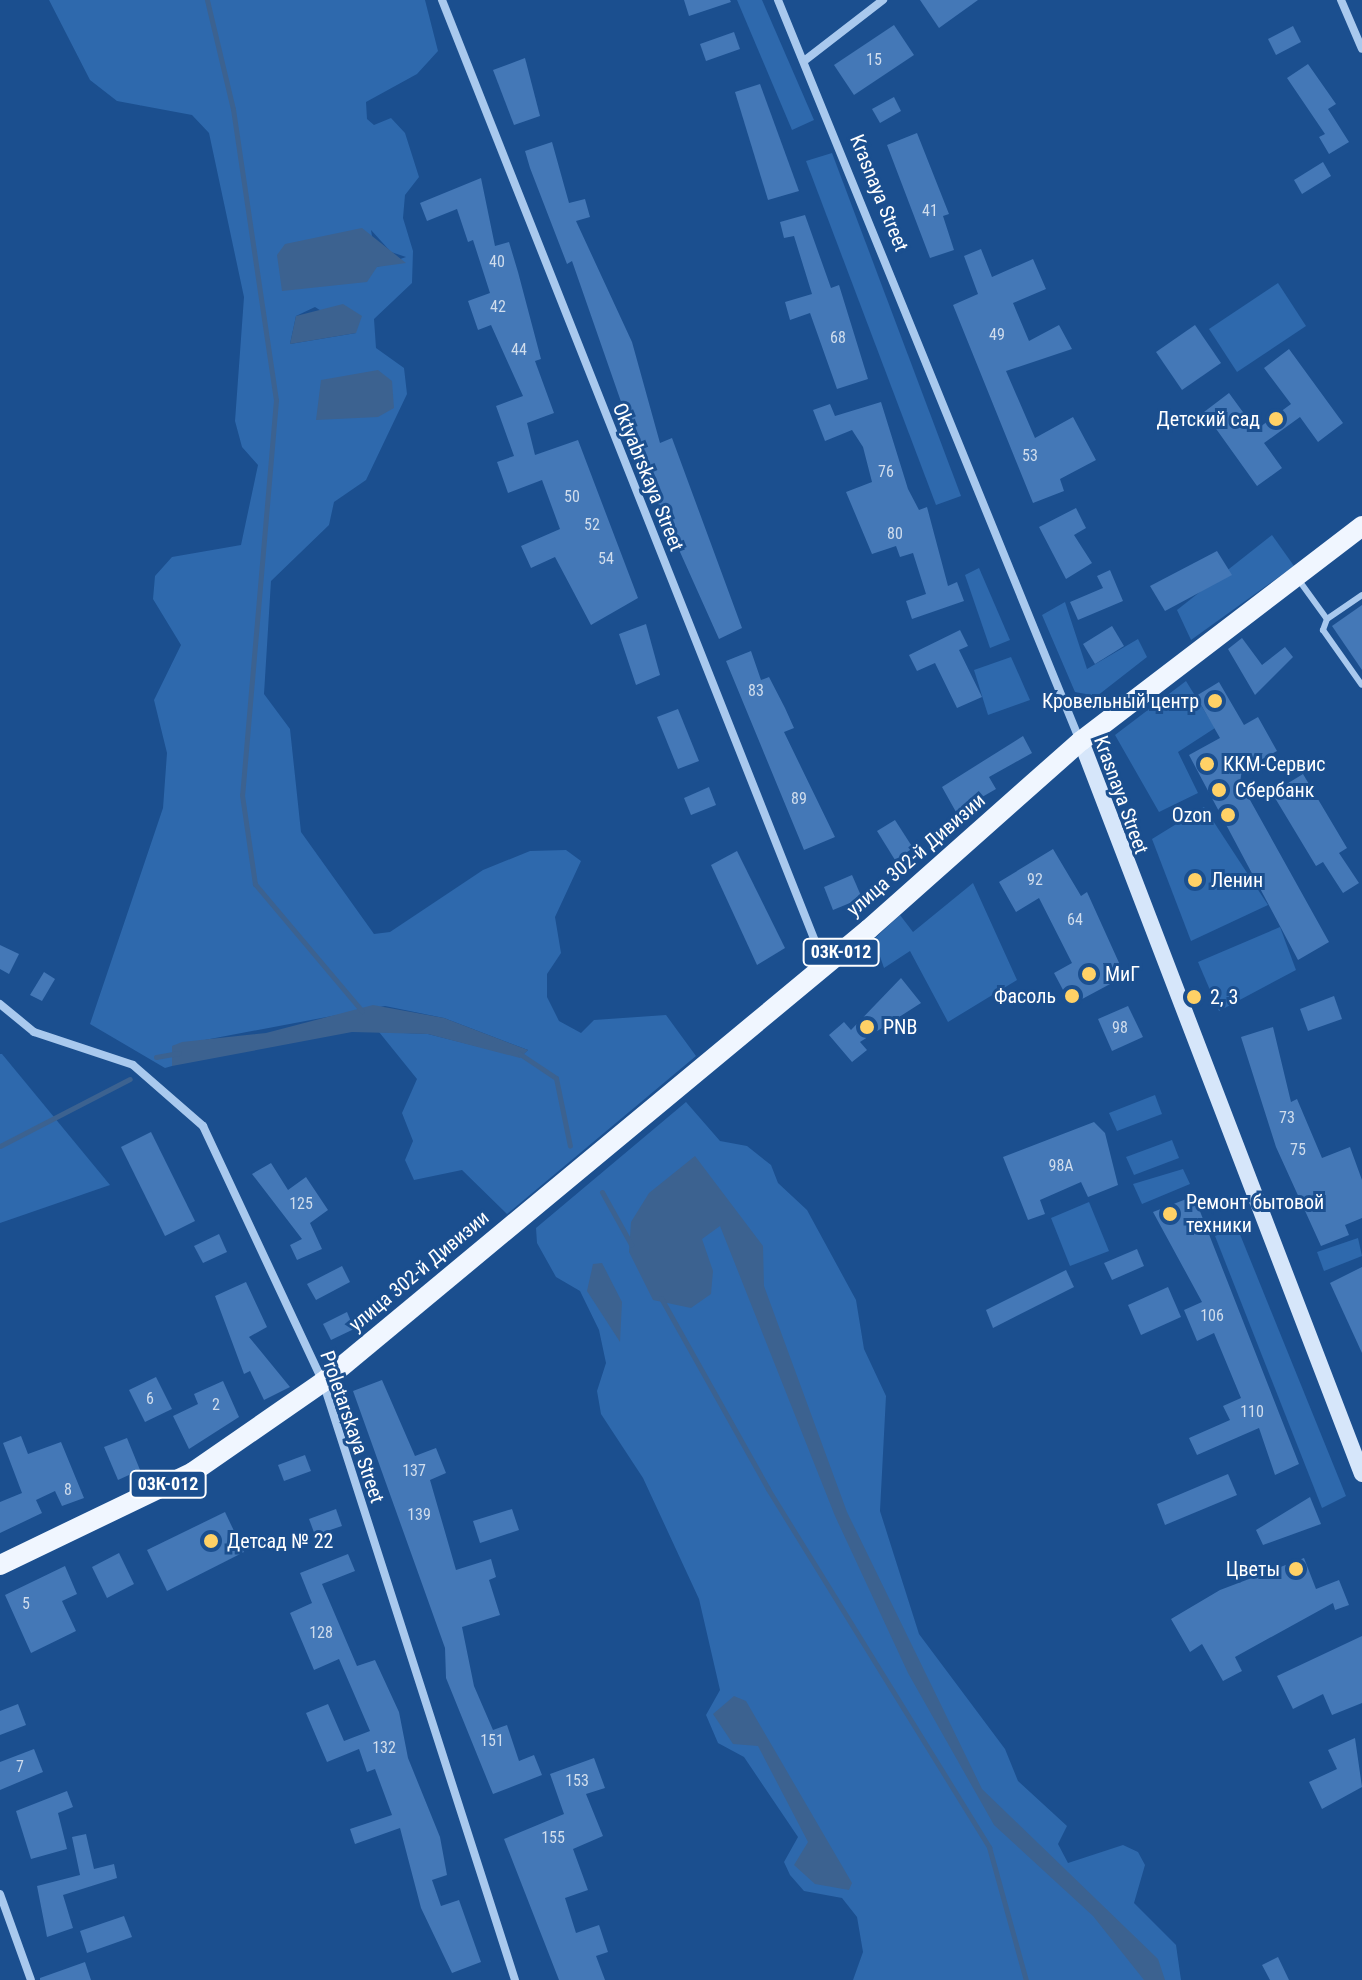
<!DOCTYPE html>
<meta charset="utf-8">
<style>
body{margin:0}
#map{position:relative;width:1362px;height:1980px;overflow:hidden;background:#1b4f8f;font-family:"Roboto Condensed",sans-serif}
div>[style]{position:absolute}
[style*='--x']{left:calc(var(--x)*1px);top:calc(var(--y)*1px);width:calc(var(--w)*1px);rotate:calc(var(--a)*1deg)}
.green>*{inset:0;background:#2e69ad}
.water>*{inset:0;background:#3c6290}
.stream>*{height:5px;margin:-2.5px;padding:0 2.5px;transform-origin:2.5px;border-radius:2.5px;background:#3c6290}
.building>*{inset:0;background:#4478b7}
.lane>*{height:6px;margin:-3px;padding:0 3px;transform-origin:3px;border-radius:3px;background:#a9c9ee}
.street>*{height:8px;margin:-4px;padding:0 4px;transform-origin:4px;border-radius:4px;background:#a9c9ee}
.secondary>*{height:16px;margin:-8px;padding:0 8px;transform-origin:8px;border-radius:8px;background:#d6e6fa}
.primary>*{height:20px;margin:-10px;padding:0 10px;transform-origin:10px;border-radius:10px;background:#f0f6ff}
.dots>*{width:22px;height:22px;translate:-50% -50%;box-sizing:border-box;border:4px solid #1b4f8f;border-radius:50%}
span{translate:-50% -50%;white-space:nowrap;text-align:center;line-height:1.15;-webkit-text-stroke:6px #1b4f8f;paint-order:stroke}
.number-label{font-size:16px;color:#d0dded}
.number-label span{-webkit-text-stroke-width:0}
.shield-label span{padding:2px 6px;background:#1b4f8f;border:2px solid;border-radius:6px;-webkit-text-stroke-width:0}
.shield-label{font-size:18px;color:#fff;font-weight:700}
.street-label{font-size:20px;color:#fff}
.poi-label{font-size:20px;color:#fff}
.right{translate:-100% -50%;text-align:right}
.left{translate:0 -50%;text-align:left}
</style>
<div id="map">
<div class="green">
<i style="clip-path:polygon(evenodd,49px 0,425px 0,438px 51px,417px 74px,366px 102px,367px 119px,374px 125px,391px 118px,405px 133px,419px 177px,405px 195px,403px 218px,413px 251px,412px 283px,374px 319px,376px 348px,404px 368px,407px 394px,366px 480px,334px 502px,329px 525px,271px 581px,264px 694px,290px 729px,301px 832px,374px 934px,390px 932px,483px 870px,530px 851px,566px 850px,581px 861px,555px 917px,561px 953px,547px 974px,547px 997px,559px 1021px,581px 1033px,594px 1020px,666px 1015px,696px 1056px,507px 1214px,462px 1170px,414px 1180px,405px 1160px,413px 1141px,402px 1113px,417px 1079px,379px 1032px,428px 1034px,520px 1057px,528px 1050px,444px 1018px,385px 1006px,173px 1046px,172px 1066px,165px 1068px,90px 1024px,163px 808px,167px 753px,154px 700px,181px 645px,153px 599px,155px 576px,172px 557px,241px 545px,258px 465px,242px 447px,235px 421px,244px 297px,209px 133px,192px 115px,117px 101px,90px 80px,49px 0,371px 230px,391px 252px,406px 257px,377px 267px,371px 230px,49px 0,315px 307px,356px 333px,290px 344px,296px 316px,315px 307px)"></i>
<i style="clip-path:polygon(737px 0,762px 0,814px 120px,792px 130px)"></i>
<i style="clip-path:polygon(832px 153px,961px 496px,936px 505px,806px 161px)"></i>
<i style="clip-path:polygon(1278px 283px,1306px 326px,1237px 372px,1209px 329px)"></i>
<i style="clip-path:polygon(1272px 535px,1294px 566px,1191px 640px,1177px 610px)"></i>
<i style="clip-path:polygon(979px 568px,1010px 640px,990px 648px,965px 575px)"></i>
<i style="clip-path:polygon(1065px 602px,1087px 669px,1138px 639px,1147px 657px,1097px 696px,1075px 692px,1042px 615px)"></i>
<i style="clip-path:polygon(1011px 657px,1030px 700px,988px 715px,974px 670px)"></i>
<i style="clip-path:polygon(1186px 681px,1215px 728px,1178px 752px,1198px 793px,1159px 812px,1115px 735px)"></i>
<i style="clip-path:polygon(1204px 807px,1268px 905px,1191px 941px,1152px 839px)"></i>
<i style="clip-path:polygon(973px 883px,1017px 980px,948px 1022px,910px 951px,884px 968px,874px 939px,900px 915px,913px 932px)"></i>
<i style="clip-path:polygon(1280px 927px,1296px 970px,1219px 1011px,1198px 962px)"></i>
<i style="clip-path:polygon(0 1054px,2px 1054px,110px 1185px,0 1223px)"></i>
<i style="clip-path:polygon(1155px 1095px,1162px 1114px,1117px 1131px,1109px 1113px)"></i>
<i style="clip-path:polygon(686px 1102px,720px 1141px,747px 1146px,771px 1165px,778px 1183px,807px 1210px,856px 1300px,864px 1349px,886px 1396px,880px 1511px,919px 1634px,1005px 1749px,1018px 1781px,1067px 1826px,1058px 1844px,1068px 1863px,1123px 1845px,1138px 1852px,1145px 1865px,1134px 1903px,1176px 1945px,1181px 1980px,853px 1980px,863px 1952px,857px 1917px,842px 1898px,804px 1891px,790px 1875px,784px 1862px,798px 1837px,744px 1757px,718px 1743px,706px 1715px,720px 1690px,699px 1599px,643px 1478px,601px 1414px,597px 1391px,606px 1363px,599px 1330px,580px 1291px,556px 1277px,537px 1243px,536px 1228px)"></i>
<i style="clip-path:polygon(1172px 1140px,1179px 1158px,1134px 1175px,1126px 1157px)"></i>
<i style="clip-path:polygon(1183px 1169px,1190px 1184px,1142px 1204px,1133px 1184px)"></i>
<i style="clip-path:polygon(1089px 1202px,1109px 1251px,1070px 1266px,1051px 1218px)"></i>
<i style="clip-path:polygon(1237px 1227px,1346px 1496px,1322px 1508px,1215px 1236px)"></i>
<i style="clip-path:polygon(1358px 1238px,1362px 1256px,1324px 1271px,1317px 1252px)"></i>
</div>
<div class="water">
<i style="clip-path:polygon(362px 228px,406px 263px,377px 267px,367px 282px,282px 291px,277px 255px,285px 244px)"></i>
<i style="clip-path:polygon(343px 304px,362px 316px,356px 333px,290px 344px,296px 316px)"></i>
<i style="clip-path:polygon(378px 370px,392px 381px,394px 408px,378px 417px,316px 420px,321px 380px)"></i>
<i style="clip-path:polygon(373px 1005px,444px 1018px,528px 1050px,520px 1058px,428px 1034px,352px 1032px,172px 1066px,172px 1046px,182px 1042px,266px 1033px)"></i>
<i style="clip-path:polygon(695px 1156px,763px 1246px,764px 1286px,847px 1512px,982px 1789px,1158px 1959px,1165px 1980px,1144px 1980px,1093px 1916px,994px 1825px,908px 1673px,835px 1516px,720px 1226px,702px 1239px,713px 1271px,711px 1294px,691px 1308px,653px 1300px,629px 1252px,631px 1222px,649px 1193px)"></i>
<i style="clip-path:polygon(602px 1263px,622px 1302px,620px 1342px,587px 1291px,593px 1264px)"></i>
<i style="clip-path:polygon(734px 1696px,746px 1701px,852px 1883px,849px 1890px,815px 1884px,794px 1865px,808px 1842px,758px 1746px,733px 1744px,713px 1714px)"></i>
</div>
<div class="stream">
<i style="--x:207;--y:0;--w:112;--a:76.6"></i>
<i style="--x:233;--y:109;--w:294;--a:81.6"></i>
<i style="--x:276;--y:400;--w:396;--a:94.9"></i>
<i style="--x:242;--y:795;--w:90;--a:81.7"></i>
<i style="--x:255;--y:884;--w:166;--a:49.9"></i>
<i style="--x:520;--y:1054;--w:43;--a:33.7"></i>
<i style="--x:556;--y:1078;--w:69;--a:78.4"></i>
<i style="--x:156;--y:1057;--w:23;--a:-10"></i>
<i style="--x:0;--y:1146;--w:146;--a:-27.3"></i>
<i style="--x:602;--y:1192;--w:60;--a:60.9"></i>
<i style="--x:661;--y:1298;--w:219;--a:60.7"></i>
<i style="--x:768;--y:1489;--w:421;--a:58.3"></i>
<i style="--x:989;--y:1847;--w:138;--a:74.5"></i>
</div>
<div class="building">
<i style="clip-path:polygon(684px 0,730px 0,731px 2px,689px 16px)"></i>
<i style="clip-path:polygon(920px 0,978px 0,939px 28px)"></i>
<i style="clip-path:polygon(894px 25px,914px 55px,854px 95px,834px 65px)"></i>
<i style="clip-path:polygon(1293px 26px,1301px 42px,1276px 55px,1268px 39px)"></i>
<i style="clip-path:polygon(734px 32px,740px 49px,706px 61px,700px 44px)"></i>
<i style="clip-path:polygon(525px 58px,540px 116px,514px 125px,493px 70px)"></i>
<i style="clip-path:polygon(1308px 64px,1336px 104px,1328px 109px,1349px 142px,1329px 154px,1319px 137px,1325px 134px,1287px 78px)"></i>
<i style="clip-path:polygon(760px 84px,799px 191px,768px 200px,735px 92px)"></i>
<i style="clip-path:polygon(894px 97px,901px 111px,880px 123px,872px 109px)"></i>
<i style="clip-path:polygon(917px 133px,949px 214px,943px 216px,954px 250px,930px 258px,887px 145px)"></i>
<i style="clip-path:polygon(552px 142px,569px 203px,585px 199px,590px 217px,576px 221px,632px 342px,660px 443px,672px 438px,742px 628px,719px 639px,650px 485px,572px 261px,567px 264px,530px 168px,525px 151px)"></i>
<i style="clip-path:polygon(1323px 162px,1331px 176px,1302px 194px,1294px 180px)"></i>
<i style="clip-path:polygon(481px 178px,495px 246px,509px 242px,518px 272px,541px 359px,535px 361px,554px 413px,527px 423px,535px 455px,578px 440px,638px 598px,591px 625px,555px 557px,531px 568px,521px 546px,560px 529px,542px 480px,508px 493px,497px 462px,514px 456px,496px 406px,523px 396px,491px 325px,478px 330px,468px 301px,490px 293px,473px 240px,468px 242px,457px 209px,427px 221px,420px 203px)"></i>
<i style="clip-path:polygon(805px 215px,831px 288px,839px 285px,868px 379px,837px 389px,810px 313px,790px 320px,785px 302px,812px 294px,794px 236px,784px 238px,780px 222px)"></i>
<i style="clip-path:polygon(981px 249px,992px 277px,1033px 259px,1046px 289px,1013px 303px,1029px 341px,1059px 325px,1072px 349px,1006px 371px,1035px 438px,1073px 417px,1096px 460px,1060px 479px,1064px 491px,1033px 503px,953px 305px,978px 294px,964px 256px)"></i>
<i style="clip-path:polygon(1195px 325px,1221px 363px,1182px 390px,1156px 352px)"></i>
<i style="clip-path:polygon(1289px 349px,1343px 423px,1318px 442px,1300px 417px,1264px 443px,1282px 468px,1257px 486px,1204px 412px,1229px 393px,1256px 430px,1291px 404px,1264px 368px)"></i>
<i style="clip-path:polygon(881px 402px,908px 489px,919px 510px,927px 507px,948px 586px,957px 582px,964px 601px,912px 619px,906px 601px,926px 594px,913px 553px,900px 557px,896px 546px,872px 554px,846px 492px,872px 482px,863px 447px,852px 430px,825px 441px,813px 410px,830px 404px,835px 416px)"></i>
<i style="clip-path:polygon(1076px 508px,1086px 528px,1074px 535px,1092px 563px,1066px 579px,1039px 527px)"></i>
<i style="clip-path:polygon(1217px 551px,1232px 575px,1165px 611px,1150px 586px)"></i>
<i style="clip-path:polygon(1110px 570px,1123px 601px,1078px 620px,1070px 602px,1103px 588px,1097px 576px)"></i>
<i style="clip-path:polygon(1362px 605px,1362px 670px,1332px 626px)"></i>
<i style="clip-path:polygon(646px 624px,660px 675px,636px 685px,619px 634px)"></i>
<i style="clip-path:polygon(1112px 626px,1124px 646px,1095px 664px,1083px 644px)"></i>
<i style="clip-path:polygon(960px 630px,968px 646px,959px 650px,982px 697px,957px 708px,935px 663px,917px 671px,909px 655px)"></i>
<i style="clip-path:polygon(1242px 638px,1262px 665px,1285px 647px,1293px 657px,1255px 695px,1228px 649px)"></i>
<i style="clip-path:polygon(751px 651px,761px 680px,769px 677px,785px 708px,794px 728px,784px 732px,835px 837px,804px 850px,726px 661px)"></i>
<i style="clip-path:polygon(1219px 682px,1244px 725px,1258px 717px,1277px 751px,1242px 770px,1240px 782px,1329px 942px,1298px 960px,1189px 755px,1220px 738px,1196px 696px)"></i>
<i style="clip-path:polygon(678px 709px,699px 761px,678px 769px,657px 717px)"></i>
<i style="clip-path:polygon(1023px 736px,1032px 753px,989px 777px,996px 789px,956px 812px,942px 787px)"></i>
<i style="clip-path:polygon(1303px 774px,1347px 848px,1339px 853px,1359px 883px,1343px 893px,1323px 862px,1316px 866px,1272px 793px)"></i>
<i style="clip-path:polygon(709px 787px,716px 805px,691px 815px,684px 798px)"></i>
<i style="clip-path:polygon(895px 820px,913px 848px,895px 860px,877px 831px)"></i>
<i style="clip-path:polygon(1053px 849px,1081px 896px,1087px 892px,1125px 976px,1071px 1005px,1054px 973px,1072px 963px,1039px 898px,1016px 912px,999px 882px)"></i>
<i style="clip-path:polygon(737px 851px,785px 948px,757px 965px,711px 865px)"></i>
<i style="clip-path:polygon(852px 875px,862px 898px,833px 910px,824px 887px)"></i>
<i style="clip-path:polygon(0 945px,19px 954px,9px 974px,0 969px)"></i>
<i style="clip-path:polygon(44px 972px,55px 979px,42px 1001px,30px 995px)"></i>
<i style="clip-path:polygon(901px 978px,921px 1003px,860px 1042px,867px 1050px,852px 1062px,829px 1035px,844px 1022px,851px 1030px)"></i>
<i style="clip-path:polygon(1334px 996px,1342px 1019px,1308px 1031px,1300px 1009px)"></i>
<i style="clip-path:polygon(1128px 1006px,1143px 1037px,1112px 1051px,1098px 1019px)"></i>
<i style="clip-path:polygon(1273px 1027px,1291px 1102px,1297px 1099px,1322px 1158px,1350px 1147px,1362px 1180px,1362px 1218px,1345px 1225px,1349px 1235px,1321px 1246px,1276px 1147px,1241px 1037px)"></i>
<i style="clip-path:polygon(1094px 1122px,1105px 1133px,1118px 1185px,1088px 1197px,1081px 1182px,1040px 1200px,1045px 1214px,1028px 1220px,1003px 1157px)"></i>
<i style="clip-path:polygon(151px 1132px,195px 1221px,165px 1236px,121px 1147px)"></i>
<i style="clip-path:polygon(271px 1163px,288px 1190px,306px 1177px,328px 1210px,310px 1223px,322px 1249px,297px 1260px,290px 1245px,302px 1239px,252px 1174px)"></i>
<i style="clip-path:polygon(1194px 1196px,1299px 1464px,1275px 1475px,1259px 1428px,1197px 1455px,1189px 1438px,1230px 1420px,1223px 1406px,1241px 1398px,1214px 1333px,1197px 1341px,1184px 1310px,1202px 1302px,1153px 1212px)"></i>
<i style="clip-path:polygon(219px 1234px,227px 1252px,203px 1263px,194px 1246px)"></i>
<i style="clip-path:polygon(1137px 1249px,1144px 1266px,1112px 1280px,1104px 1263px)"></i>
<i style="clip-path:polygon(342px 1266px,350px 1282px,316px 1300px,307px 1284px)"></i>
<i style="clip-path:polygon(1362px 1267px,1362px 1353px,1330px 1283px)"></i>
<i style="clip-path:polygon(1066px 1270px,1074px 1287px,993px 1328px,986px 1310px)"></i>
<i style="clip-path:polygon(246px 1282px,267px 1327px,249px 1337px,290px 1387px,264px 1400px,250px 1371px,244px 1374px,215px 1296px)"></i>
<i style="clip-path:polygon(1168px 1287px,1181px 1317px,1141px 1335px,1128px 1305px)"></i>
<i style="clip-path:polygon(347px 1312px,354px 1329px,331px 1340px,323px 1324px)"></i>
<i style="clip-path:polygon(156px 1377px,172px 1409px,145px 1422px,129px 1390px)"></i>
<i style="clip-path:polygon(382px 1380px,415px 1456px,436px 1448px,446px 1473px,430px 1480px,456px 1570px,491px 1559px,496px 1577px,489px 1580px,500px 1615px,462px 1627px,474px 1686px,493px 1730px,507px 1725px,519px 1761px,534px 1755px,542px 1775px,493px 1794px,446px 1678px,445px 1648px,353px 1391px)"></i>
<i style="clip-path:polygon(223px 1381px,239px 1417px,189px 1449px,173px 1416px,198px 1404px,194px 1394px)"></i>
<i style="clip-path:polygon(21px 1436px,28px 1454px,61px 1442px,84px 1498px,62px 1506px,55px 1491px,36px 1500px,42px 1513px,0 1533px,0 1502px,22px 1493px,3px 1443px)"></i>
<i style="clip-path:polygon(127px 1438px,140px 1470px,118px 1480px,104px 1447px)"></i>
<i style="clip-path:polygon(305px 1455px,311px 1471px,284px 1481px,278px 1465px)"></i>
<i style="clip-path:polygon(1228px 1474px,1237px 1495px,1165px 1525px,1157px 1504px)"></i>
<i style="clip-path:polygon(1310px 1497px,1321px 1524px,1263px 1545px,1256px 1530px)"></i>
<i style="clip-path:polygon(336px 1509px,342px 1526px,315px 1535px,309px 1519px)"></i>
<i style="clip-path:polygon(512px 1509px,519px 1530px,480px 1543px,473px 1521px)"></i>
<i style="clip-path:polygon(225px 1512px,244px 1552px,167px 1591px,147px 1550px)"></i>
<i style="clip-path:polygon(119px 1553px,134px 1584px,107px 1598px,92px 1567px)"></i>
<i style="clip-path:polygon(348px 1554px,355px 1571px,322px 1584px,357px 1666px,375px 1660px,399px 1712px,408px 1758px,440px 1837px,447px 1875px,432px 1880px,441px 1906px,459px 1900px,481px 1962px,452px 1973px,421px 1908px,400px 1828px,355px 1844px,350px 1829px,392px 1815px,375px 1769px,367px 1772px,359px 1749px,327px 1762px,306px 1713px,328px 1704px,344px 1741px,370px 1731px,339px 1659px,314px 1670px,290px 1613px,312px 1603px,300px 1573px)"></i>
<i style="clip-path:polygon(1304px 1558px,1316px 1589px,1339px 1580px,1349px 1605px,1335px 1610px,1333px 1603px,1235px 1657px,1242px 1671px,1223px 1681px,1202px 1644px,1190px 1652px,1171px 1619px,1220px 1590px)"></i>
<i style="clip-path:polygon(65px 1566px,77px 1594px,62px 1601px,76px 1631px,31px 1653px,5px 1595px)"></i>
<i style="clip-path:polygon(1362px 1636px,1362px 1703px,1332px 1715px,1323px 1694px,1293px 1709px,1277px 1676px)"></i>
<i style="clip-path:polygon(18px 1704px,26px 1725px,0 1735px,0 1711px)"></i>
<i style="clip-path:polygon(1355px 1738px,1362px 1787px,1322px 1809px,1309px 1782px,1337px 1769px,1328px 1750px)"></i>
<i style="clip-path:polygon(34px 1749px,43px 1772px,0 1790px,0 1762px)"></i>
<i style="clip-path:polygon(594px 1758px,605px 1788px,586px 1794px,603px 1836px,573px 1849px,588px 1890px,565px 1898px,576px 1933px,599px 1925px,608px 1952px,596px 1956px,605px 1980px,559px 1980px,504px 1839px,564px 1814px,550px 1774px)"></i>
<i style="clip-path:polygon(67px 1791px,73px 1807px,58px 1813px,67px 1849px,31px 1859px,16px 1811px)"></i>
<i style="clip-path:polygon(86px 1834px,94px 1869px,114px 1864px,117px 1878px,63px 1895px,73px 1928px,47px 1937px,37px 1886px,80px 1875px,72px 1837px)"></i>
<i style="clip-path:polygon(124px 1916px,132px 1937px,87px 1953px,80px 1931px)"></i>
<i style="clip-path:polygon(1278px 1957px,1289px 1980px,1270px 1980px,1262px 1965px)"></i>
<i style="clip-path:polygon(85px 1962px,91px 1980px,40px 1980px,40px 1978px)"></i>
</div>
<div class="lane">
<i style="--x:1298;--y:579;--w:49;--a:54.1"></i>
<i style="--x:1327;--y:619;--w:42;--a:-34.4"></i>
<i style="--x:1327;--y:619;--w:12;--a:110"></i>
<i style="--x:1323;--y:630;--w:67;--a:54.7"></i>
</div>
<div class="street">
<i style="--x:442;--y:0;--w:1037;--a:68.38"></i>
<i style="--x:778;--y:0;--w:800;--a:67.83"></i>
<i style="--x:1341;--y:0;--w:53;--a:66.8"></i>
<i style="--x:804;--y:61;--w:100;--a:-37.7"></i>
<i style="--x:0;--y:1004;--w:44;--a:39.5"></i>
<i style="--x:34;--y:1032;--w:104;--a:18.4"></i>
<i style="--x:133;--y:1065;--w:93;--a:41.1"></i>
<i style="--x:203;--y:1126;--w:283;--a:64.9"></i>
<i style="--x:323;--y:1382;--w:628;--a:72.2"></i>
<i style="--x:0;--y:1894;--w:91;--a:70.2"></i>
</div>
<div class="secondary">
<i style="--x:1081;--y:741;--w:785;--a:69.03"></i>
</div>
<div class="primary">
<i style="--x:0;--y:1565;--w:214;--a:-25.7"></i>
<i style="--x:193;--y:1472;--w:158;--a:-34.7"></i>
<i style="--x:323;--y:1382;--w:709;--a:-39.68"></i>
<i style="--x:869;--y:929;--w:283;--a:-41.6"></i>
<i style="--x:1081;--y:741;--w:354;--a:-37.4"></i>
</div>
<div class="dots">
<i style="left:1276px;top:419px;background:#ffd166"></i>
<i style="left:1215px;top:701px;background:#ffd166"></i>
<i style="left:1207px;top:764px;background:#ffd166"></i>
<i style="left:1219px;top:790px;background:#ffd166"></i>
<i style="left:1228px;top:815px;background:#ffd166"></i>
<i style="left:1195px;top:880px;background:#ffd166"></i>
<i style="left:1089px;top:974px;background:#ffd166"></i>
<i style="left:1072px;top:996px;background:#ffd166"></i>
<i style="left:1194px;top:997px;background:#ffd166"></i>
<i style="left:867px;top:1027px;background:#ffd166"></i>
<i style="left:1170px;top:1214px;background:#ffd166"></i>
<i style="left:211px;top:1541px;background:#ffd166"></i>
<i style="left:1296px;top:1569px;background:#ffd166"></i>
</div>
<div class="number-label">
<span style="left:874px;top:60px">15</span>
<span style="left:930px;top:211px">41</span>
<span style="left:497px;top:262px">40</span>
<span style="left:498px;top:307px">42</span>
<span style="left:997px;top:335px">49</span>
<span style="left:838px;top:338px">68</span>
<span style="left:519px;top:350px">44</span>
<span style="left:1030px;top:456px">53</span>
<span style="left:886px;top:472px">76</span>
<span style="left:572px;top:497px">50</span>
<span style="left:592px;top:525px">52</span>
<span style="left:895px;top:534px">80</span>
<span style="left:606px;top:559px">54</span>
<span style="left:756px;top:691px">83</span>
<span style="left:799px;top:799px">89</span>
<span style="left:1035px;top:880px">92</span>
<span style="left:1075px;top:920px">64</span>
<span style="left:1120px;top:1028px">98</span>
<span style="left:1287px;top:1118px">73</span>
<span style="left:1298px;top:1150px">75</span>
<span style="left:1061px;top:1166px">98А</span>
<span style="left:301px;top:1204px">125</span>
<span style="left:1212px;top:1316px">106</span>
<span style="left:150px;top:1399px">6</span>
<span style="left:216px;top:1405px">2</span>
<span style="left:1252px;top:1412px">110</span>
<span style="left:414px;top:1471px">137</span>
<span style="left:68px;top:1490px">8</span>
<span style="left:419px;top:1515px">139</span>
<span style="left:26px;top:1604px">5</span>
<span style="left:321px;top:1633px">128</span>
<span style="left:492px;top:1741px">151</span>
<span style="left:384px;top:1748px">132</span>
<span style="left:20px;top:1767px">7</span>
<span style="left:577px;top:1781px">153</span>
<span style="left:553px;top:1838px">155</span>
</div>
<div class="shield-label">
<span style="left:841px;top:952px">03К-012</span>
<span style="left:168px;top:1484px">03К-012</span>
</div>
<div class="street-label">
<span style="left:879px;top:193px;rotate:68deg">Krasnaya Street</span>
<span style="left:648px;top:477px;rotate:68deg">Oktyabrskaya Street</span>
<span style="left:1121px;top:795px;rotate:70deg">Krasnaya Street</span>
<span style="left:916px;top:855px;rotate:-41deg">улица 302-й Дивизии</span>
<span style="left:419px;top:1271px;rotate:-40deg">улица 302-й Дивизии</span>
<span style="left:352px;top:1427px;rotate:71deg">Proletarskaya Street</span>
</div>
<div class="poi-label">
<span class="right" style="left:1260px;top:419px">Детский сад</span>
<span class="right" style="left:1199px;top:701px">Кровельный центр</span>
<span class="left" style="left:1223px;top:764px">ККМ-Сервис</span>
<span class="left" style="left:1235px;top:790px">Сбербанк</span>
<span class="right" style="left:1212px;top:815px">Ozon</span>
<span class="left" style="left:1211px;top:880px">Ленин</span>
<span class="left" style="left:1105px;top:974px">МиГ</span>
<span class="right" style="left:1056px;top:996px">Фасоль</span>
<span class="left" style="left:1210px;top:997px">2, 3</span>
<span class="left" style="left:883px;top:1027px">PNB</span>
<span class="left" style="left:1186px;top:1214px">Ремонт бытовой<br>техники</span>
<span class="left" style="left:227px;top:1541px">Детсад № 22</span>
<span class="right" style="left:1280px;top:1569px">Цветы</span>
</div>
</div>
